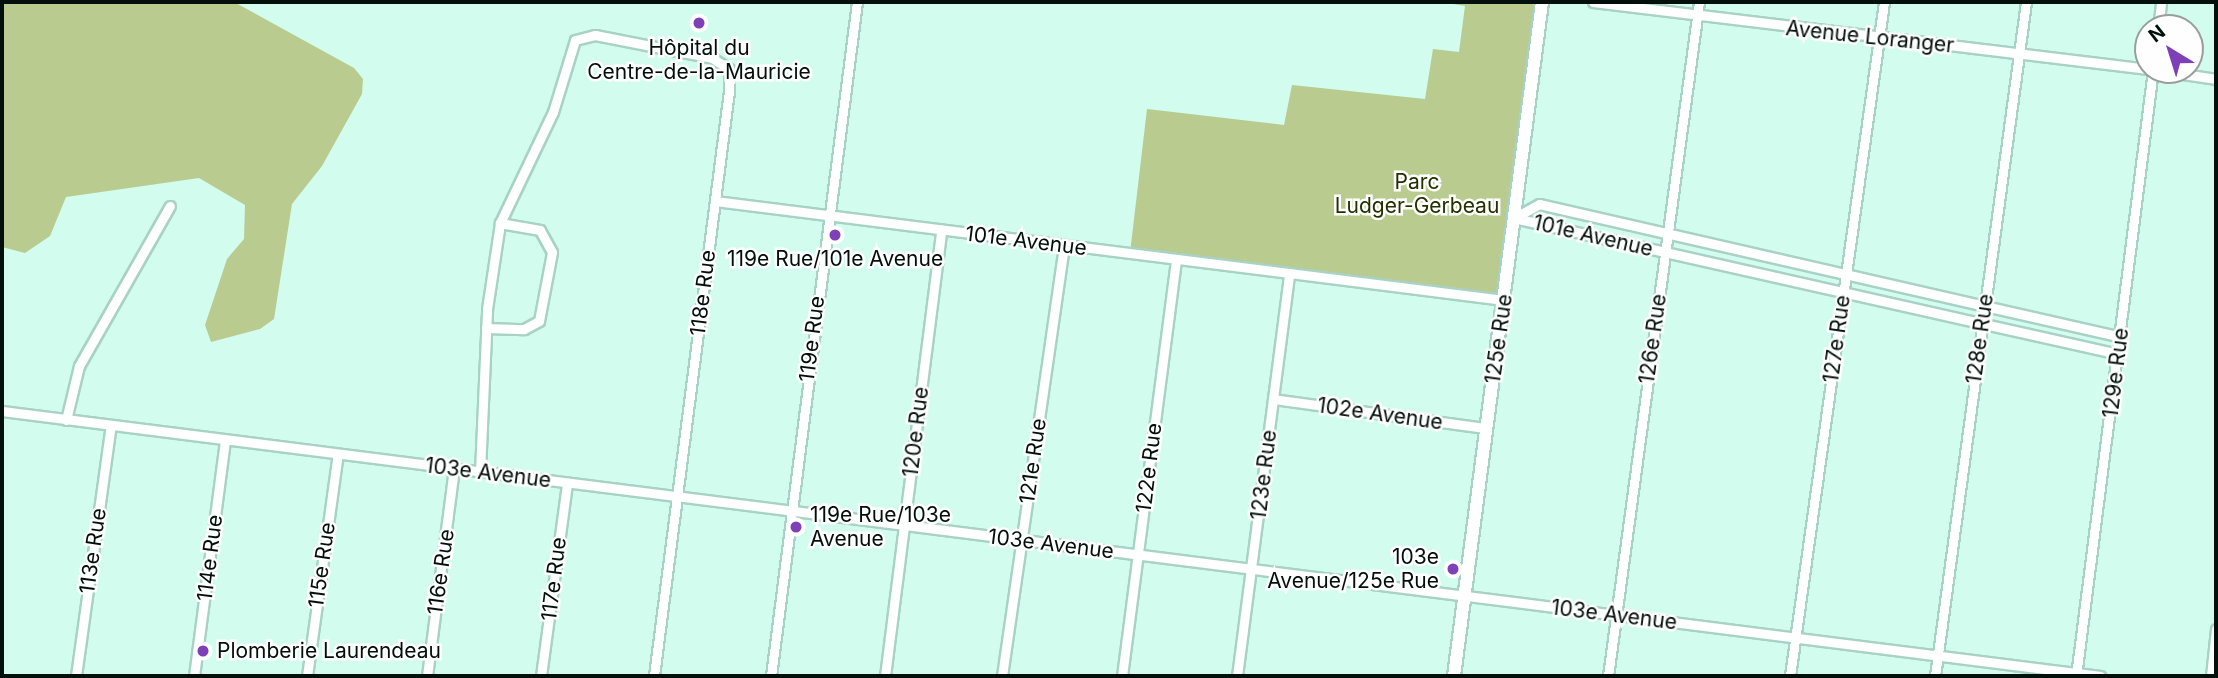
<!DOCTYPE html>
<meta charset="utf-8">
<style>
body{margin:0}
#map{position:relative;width:2218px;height:678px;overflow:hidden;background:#d1fcee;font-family:Inter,sans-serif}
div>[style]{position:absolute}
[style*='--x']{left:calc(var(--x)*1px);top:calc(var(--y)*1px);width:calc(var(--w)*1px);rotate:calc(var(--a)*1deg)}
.green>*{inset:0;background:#b9cb8f}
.roads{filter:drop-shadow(2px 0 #a8d2c5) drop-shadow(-2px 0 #a8d2c5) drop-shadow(0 2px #a8d2c5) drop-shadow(0 -2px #a8d2c5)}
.street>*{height:9px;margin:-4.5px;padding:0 4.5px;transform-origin:4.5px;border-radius:4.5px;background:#fff}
.secondary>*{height:12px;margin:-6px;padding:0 6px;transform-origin:6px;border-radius:6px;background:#fff}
.dots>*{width:19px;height:19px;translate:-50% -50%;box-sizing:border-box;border:4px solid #fefefe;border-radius:50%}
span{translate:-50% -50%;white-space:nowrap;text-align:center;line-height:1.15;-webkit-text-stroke:5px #fefefe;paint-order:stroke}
.street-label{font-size:21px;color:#020f0b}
.poi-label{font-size:21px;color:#020f0b}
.left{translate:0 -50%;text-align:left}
.right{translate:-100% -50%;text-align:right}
.park-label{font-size:21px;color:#253000}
.frame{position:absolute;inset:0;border:4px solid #020f0b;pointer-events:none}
.north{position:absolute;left:2134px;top:14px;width:70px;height:70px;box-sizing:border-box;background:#fefefe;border:2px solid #999e9d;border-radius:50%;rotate:322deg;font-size:19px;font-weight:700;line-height:28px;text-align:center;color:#020f0b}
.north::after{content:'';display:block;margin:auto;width:24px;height:32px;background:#7d40b6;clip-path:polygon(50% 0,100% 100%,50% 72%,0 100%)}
</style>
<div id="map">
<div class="green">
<i style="clip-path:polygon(2px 2px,234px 2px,354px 68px,363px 79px,362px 94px,322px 166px,292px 204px,274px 319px,260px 329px,211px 342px,205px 325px,227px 259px,244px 239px,245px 205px,199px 178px,66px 197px,50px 236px,25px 253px,2px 247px)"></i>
<i style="clip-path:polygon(1441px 2px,1542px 2px,1504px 300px,1130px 253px,1147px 109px,1284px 125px,1292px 85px,1425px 99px,1433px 49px,1459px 52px,1465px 6px)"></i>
</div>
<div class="roads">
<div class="street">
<i style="--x:1593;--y:2;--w:559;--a:6.88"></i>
<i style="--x:2158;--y:28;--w:26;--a:-83"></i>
<i style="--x:2156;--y:70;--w:61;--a:8.5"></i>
<i style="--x:715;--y:201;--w:795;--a:7.15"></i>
<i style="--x:1514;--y:218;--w:29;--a:-29"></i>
<i style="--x:1539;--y:204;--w:597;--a:12.87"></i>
<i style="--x:1514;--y:218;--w:619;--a:12.69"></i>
<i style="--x:486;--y:328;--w:38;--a:2"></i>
<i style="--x:524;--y:329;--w:17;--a:-28"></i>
<i style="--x:539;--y:321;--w:70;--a:-79.3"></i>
<i style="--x:552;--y:252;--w:25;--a:-119"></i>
<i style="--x:540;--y:230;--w:41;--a:-170.1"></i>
<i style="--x:1273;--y:399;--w:215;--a:7.8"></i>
<i style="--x:2;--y:411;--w:2115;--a:7.2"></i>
<i style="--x:66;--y:420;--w:56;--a:-76.5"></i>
<i style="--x:79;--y:366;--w:184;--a:-60.4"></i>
<i style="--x:480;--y:472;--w:163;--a:-87.5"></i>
<i style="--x:487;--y:309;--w:87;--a:-81.4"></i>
<i style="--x:500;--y:223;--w:123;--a:-64.5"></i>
<i style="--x:553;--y:112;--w:75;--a:-73"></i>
<i style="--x:575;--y:40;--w:21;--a:-14"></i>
<i style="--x:595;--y:35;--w:119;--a:11.1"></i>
<i style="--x:712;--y:58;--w:20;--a:33"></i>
<i style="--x:729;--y:69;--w:22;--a:90"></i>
<i style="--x:729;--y:91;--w:590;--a:97.31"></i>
<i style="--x:76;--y:676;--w:253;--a:-82.1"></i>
<i style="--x:194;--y:676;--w:238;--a:-82.5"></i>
<i style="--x:307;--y:676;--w:224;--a:-82.1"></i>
<i style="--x:427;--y:676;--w:210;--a:-82.6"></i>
<i style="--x:541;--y:676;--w:195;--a:-82.3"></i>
<i style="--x:771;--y:676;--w:679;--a:-82.73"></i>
<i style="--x:885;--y:676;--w:450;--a:-82.8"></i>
<i style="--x:1002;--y:676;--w:435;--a:-81.8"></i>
<i style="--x:1122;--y:676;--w:420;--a:-82.6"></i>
<i style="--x:1237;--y:676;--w:406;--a:-82.6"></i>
<i style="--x:1608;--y:676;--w:680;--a:-82.31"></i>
<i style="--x:1790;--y:676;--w:681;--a:-82.06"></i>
<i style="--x:1935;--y:676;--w:680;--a:-82.31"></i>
<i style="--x:2076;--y:676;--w:611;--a:-82.76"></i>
<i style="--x:2211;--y:676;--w:47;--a:-83.9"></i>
</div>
<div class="secondary">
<i style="--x:1454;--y:676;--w:680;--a:-82.56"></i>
</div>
</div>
<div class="dots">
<i style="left:699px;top:23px;background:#7d40b6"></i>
<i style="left:835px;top:235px;background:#7d40b6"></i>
<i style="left:796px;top:527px;background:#7d40b6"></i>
<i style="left:1453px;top:569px;background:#7d40b6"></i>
<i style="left:203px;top:651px;background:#7d40b6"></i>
</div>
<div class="street-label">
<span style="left:1870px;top:37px;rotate:6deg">Avenue Loranger</span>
<span style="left:1593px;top:236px;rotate:13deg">101e Avenue</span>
<span style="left:1026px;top:241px;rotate:7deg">101e Avenue</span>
<span style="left:703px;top:293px;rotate:-83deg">118e Rue</span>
<span style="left:812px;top:339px;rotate:-83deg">119e Rue</span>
<span style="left:1499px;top:339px;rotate:-82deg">125e Rue</span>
<span style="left:1653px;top:339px;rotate:-82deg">126e Rue</span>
<span style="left:1837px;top:339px;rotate:-82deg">127e Rue</span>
<span style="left:1980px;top:339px;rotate:-82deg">128e Rue</span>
<span style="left:2116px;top:373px;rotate:-83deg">129e Rue</span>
<span style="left:1380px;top:414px;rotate:8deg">102e Avenue</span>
<span style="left:916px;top:432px;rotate:-83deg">120e Rue</span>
<span style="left:1033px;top:461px;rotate:-82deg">121e Rue</span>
<span style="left:1149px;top:468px;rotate:-83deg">122e Rue</span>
<span style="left:488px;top:473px;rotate:7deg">103e Avenue</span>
<span style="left:1264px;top:475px;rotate:-83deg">123e Rue</span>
<span style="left:1051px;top:544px;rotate:7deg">103e Avenue</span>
<span style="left:93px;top:551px;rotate:-82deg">113e Rue</span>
<span style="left:210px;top:558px;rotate:-83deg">114e Rue</span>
<span style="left:322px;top:565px;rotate:-82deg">115e Rue</span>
<span style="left:441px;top:572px;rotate:-82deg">116e Rue</span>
<span style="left:554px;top:579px;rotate:-83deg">117e Rue</span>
<span style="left:1614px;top:615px;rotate:7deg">103e Avenue</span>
</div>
<div class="poi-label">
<span style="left:699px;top:60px">Hôpital du<br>Centre-de-la-Mauricie</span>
<span style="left:835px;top:259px">119e Rue/101e Avenue</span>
<span class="left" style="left:810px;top:527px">119e Rue/103e<br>Avenue</span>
<span class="right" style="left:1439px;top:569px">103e<br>Avenue/125e Rue</span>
<span class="left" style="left:217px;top:651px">Plomberie Laurendeau</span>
</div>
<div class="park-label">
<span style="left:1417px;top:194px">Parc<br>Ludger-Gerbeau</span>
</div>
<div class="frame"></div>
<div class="north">N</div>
</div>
